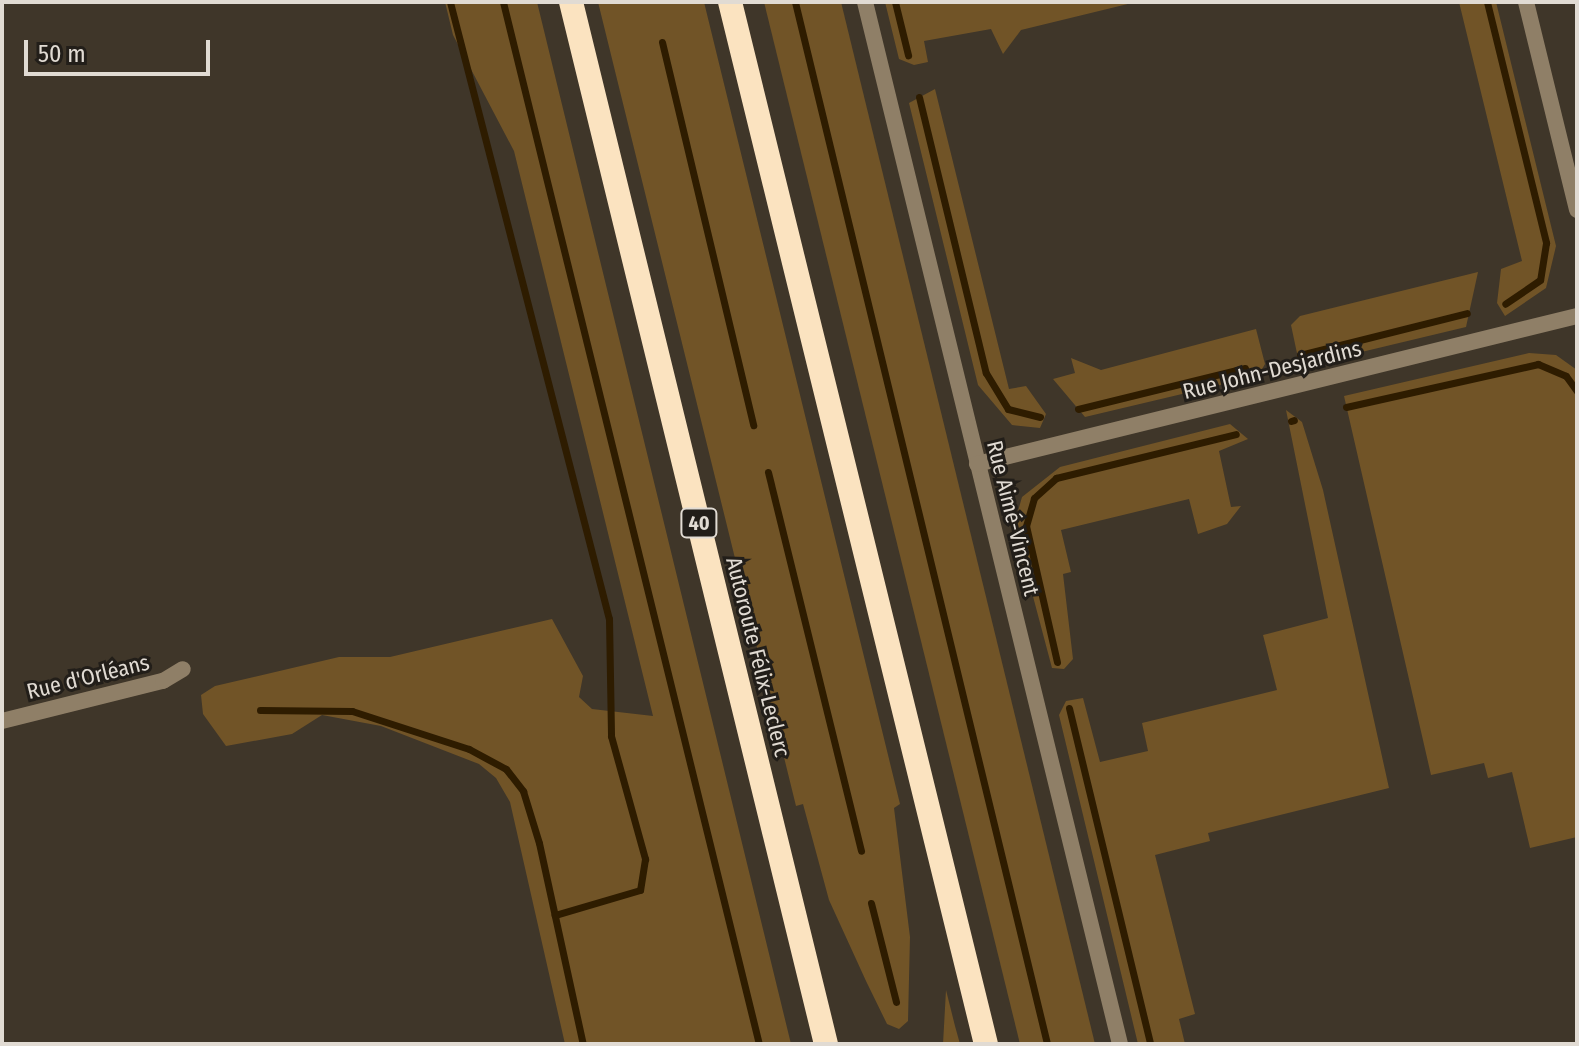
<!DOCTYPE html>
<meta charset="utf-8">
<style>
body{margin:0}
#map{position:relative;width:1579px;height:1046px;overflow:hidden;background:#3f3629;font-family:"Fira Sans Condensed",sans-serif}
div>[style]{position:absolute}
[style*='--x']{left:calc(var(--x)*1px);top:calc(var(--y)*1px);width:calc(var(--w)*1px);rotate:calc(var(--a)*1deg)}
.green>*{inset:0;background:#715427}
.stream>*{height:7px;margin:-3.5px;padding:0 3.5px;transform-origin:3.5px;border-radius:3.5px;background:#2e1c00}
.minor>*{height:16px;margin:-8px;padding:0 8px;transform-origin:8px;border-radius:8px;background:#8f7f67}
.tertiary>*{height:16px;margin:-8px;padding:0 8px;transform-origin:8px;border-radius:8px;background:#8f7f67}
.motorway>*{height:24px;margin:-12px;padding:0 12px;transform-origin:12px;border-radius:12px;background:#fbe3c0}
span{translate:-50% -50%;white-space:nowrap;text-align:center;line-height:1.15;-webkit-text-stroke:6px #221e19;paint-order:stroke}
.shield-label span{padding:2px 6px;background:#221e19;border:2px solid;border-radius:6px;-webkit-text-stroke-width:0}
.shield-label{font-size:20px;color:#e1dbd3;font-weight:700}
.street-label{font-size:22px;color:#e1dbd3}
.frame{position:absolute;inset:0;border:4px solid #e1dbd3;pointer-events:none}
.scale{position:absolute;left:24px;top:40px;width:186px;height:36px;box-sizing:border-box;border:4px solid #e1dbd3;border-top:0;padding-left:10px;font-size:24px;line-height:28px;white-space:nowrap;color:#e1dbd3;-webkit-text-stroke:6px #221e19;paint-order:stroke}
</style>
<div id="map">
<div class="green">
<i style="clip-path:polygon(445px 2px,537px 2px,791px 1044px,565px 1044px,510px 802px,496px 778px,479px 764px,381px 726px,322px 715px,292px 734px,226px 746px,203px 714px,201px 695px,215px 686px,339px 657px,390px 657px,552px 619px,583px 676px,579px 697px,592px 709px,653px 716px,514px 151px,453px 35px)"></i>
<i style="clip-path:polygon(598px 2px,704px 2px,900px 804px,894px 808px,910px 937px,908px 1021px,899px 1029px,887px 1024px,866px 981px,829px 900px,803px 804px,796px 806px)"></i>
<i style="clip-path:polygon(764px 2px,841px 2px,1095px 1044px,1020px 1044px)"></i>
<i style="clip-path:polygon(885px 2px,1136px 2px,1021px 30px,1003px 54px,991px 29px,924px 41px,928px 62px,914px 65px,899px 59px)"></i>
<i style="clip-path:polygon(1459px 2px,1496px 2px,1556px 246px,1546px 288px,1505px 316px,1497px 303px,1501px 269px,1522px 261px)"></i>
<i style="clip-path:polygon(935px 89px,1009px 389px,1026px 386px,1046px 414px,1040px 428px,1012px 425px,978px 385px,909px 103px)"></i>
<i style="clip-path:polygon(1478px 272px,1466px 327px,1303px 366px,1298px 358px,1291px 325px,1300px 316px)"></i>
<i style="clip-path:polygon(1256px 329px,1265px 364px,1258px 376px,1085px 417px,1053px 379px,1075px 373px,1071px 358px,1101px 370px)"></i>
<i style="clip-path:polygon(1529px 353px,1556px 355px,1577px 370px,1577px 837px,1530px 848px,1512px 772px,1488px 778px,1484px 763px,1431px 775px,1344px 396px)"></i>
<i style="clip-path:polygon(1286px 410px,1302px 422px,1323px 490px,1389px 788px,1208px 833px,1210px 841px,1155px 855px,1195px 1014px,1179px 1019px,1185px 1044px,1138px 1044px,1059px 715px,1066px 701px,1083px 698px,1100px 762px,1148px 751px,1142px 723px,1277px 690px,1263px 635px,1328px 618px)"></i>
<i style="clip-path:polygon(1230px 424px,1248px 439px,1219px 451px,1231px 507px,1241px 506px,1227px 524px,1198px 534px,1189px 499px,1061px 530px,1071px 572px,1063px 574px,1073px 659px,1064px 669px,1052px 668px,1014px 525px,1022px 497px,1060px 467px)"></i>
<i style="clip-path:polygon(946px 990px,955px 1026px,960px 1044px,943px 1044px)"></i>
</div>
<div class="stream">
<i style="--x:450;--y:2;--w:637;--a:75.55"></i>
<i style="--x:609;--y:619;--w:117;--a:89"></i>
<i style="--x:611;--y:736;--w:128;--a:74.5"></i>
<i style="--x:645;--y:859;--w:31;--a:99"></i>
<i style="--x:640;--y:890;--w:89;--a:163.6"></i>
<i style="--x:503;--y:2;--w:1073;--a:76.2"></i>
<i style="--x:795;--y:2;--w:1072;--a:76.4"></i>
<i style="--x:895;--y:2;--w:55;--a:76.2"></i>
<i style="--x:1487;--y:2;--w:248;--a:76.2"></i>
<i style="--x:1546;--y:243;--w:37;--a:99"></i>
<i style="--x:1540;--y:280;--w:42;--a:145.6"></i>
<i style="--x:662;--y:42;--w:394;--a:76.6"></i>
<i style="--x:919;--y:97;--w:284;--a:76.4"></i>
<i style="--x:986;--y:373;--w:42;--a:58.6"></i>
<i style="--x:1008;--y:409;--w:33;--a:14"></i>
<i style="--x:1300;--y:355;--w:172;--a:-14.1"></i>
<i style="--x:1346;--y:407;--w:197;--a:-12.6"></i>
<i style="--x:1538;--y:364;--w:30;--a:23"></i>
<i style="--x:1566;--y:376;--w:19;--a:54"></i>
<i style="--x:1078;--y:409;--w:172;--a:-13.8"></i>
<i style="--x:1291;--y:421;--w:3;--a:-18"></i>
<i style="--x:768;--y:472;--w:390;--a:76.2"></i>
<i style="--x:1057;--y:662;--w:139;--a:-102.8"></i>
<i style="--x:1026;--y:526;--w:29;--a:-74"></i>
<i style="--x:1034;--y:498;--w:30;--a:-42"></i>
<i style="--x:1056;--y:478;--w:185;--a:-13.7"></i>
<i style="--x:1069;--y:708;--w:346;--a:76.4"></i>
<i style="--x:260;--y:710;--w:92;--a:0.6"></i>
<i style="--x:352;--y:711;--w:123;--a:18"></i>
<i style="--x:469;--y:749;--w:42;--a:28.4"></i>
<i style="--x:506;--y:769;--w:28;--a:52"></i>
<i style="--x:523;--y:791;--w:54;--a:72.9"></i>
<i style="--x:539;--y:843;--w:206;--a:77.7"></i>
<i style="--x:871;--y:903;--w:102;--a:75.8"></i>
</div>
<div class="minor">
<i style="--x:865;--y:2;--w:1073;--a:76.25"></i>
<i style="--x:977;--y:464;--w:618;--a:-13.86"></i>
<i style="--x:2;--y:721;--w:166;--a:-14"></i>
<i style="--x:163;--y:681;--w:23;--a:-31"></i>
</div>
<div class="tertiary">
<i style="--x:1526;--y:2;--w:214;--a:76.2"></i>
</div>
<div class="motorway">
<i style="--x:571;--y:2;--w:1073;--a:76.25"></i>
<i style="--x:730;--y:2;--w:1073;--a:76.2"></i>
</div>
<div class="shield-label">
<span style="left:699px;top:523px">40</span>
</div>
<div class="street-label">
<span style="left:1272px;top:370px;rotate:-14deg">Rue John-Desjardins</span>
<span style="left:1013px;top:518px;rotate:76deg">Rue Aimé-Vincent</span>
<span style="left:758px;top:657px;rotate:76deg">Autoroute Félix-Leclerc</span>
<span style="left:88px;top:677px;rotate:-14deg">Rue d'Orléans</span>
</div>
<div class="frame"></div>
<div class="scale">50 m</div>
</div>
